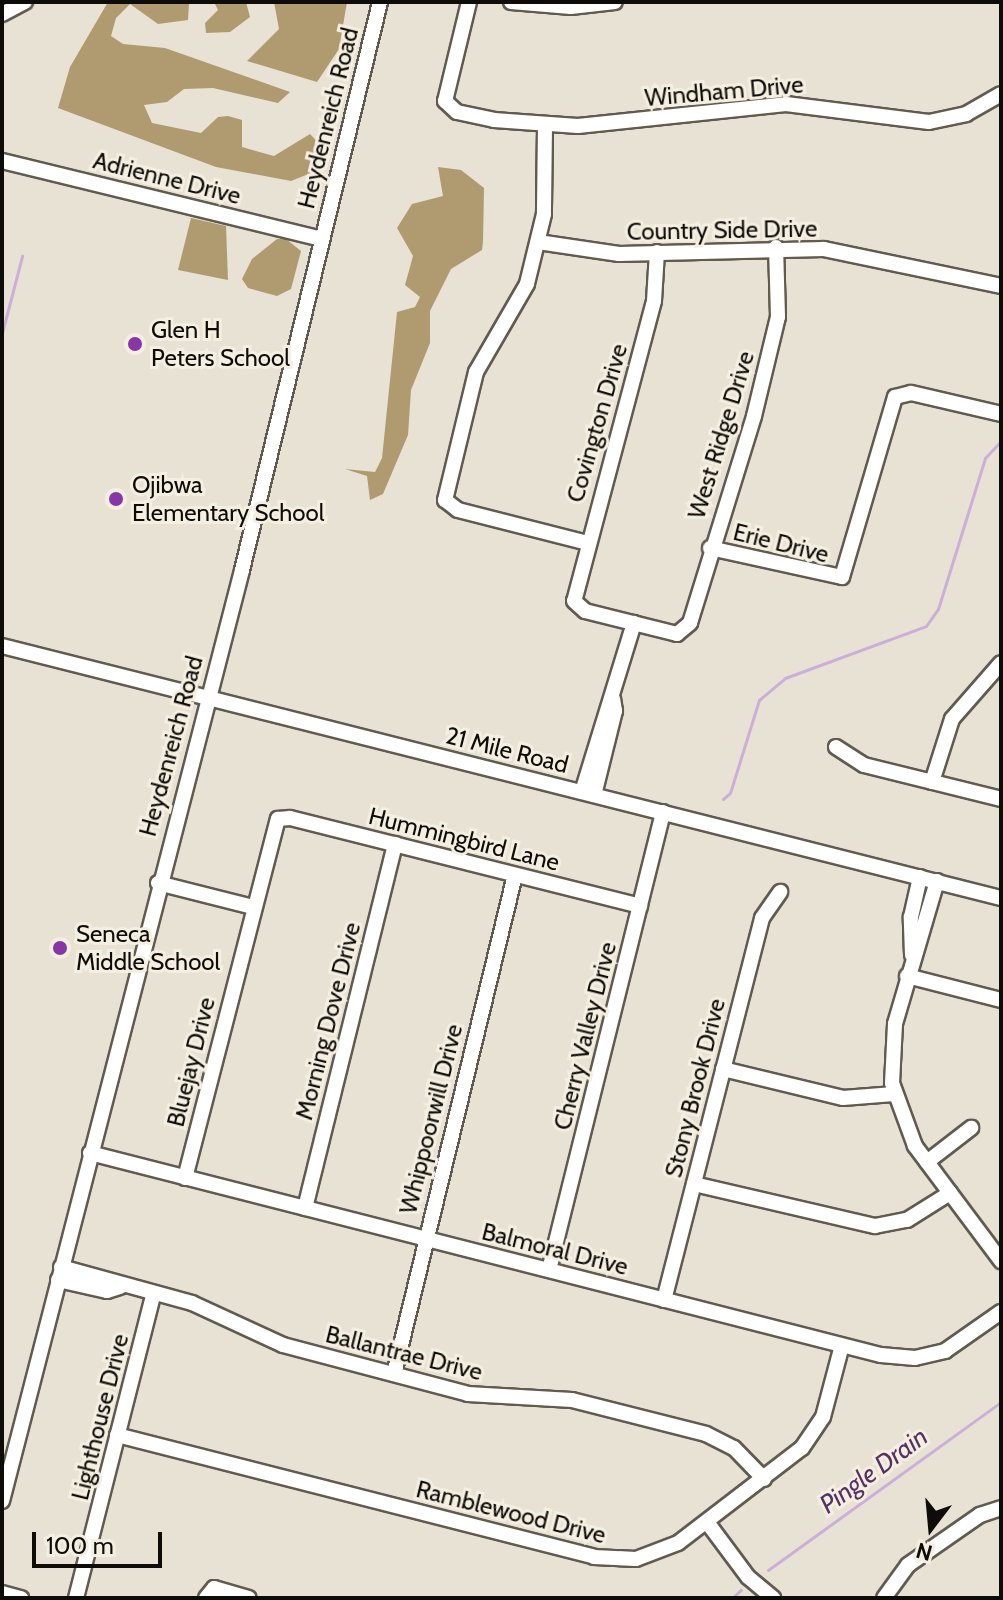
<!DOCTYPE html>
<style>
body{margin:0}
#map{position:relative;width:1003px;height:1600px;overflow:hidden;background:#e8e2d4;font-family:Cabin,sans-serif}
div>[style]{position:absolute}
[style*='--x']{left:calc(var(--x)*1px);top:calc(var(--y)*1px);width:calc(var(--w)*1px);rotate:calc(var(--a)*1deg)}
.forest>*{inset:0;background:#af9b6f}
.stream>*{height:3px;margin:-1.5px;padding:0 1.5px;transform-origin:1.5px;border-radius:1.5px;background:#ccafd8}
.roads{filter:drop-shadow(2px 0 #615b4f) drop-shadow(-2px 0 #615b4f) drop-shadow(0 2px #615b4f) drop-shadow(0 -2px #615b4f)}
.minor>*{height:14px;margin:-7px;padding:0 7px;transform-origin:7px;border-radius:7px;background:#fff}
.dots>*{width:22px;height:22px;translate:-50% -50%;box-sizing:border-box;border:4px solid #f5efe1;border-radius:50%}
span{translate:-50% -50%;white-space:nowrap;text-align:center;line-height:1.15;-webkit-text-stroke:6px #f5efe1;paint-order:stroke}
.street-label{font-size:24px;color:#0e0c08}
.poi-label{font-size:24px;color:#0e0c08}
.left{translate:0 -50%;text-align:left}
.water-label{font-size:26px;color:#563165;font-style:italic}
.frame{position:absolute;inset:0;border:4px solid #0e0c08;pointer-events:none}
.north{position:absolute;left:891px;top:1488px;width:80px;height:80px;-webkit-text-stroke:6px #f5efe1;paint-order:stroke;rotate:196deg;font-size:22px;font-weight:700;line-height:32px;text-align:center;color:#0e0c08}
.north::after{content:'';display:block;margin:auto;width:28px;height:36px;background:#0e0c08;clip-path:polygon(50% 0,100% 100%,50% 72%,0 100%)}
.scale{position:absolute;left:32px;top:1532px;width:130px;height:36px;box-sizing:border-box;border:4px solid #0e0c08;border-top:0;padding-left:10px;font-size:24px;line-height:28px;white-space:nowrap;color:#0e0c08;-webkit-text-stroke:6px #f5efe1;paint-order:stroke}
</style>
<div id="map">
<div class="forest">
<i style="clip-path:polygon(108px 2px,189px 4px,188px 20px,158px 24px,130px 4px,116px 18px,111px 36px,123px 44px,165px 48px,290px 92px,278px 103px,213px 88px,184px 89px,167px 102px,144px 105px,152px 123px,201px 133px,218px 117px,228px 116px,242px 120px,242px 147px,274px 156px,310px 134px,324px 149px,316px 171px,291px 181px,216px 167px,58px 108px,70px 67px)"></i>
<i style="clip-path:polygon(214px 2px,246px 2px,250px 17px,230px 32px,206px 33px,205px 23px,218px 10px)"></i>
<i style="clip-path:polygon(274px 2px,347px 2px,339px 49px,317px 82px,247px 61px,279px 29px)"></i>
<i style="clip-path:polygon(438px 167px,461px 170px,484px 188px,483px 242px,482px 250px,451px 269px,430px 311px,430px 343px,411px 390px,408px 435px,383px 494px,370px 500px,367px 476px,345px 469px,375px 472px,382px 458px,397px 312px,415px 307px,420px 297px,405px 285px,413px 256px,397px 228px,412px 204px,443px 196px)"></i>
<i style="clip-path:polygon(191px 218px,226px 226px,228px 280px,178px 270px)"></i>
<i style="clip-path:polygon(277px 239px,286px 239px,301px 251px,291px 289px,277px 296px,248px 288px,242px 279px,252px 259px)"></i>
</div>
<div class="stream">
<i style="--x:2;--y:333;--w:80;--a:-75.4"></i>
<i style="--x:723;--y:799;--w:9;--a:-41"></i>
<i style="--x:730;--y:793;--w:97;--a:-72.7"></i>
<i style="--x:759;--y:700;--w:34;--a:-40"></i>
<i style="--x:785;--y:678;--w:150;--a:-20.2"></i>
<i style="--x:926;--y:626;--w:21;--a:-55"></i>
<i style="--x:938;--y:609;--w:158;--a:-72.7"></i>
<i style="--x:985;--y:458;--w:23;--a:-47"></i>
<i style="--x:768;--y:1570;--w:287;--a:-35.8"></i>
<i style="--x:732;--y:1598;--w:12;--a:-42"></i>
</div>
<div class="roads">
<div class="minor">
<i style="--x:469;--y:2;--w:102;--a:103.6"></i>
<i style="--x:445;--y:101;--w:16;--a:43"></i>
<i style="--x:457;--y:112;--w:38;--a:12"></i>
<i style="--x:494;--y:120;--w:84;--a:4.1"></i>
<i style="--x:578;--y:126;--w:209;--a:-6"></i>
<i style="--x:786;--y:104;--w:144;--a:7.2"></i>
<i style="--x:929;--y:122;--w:38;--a:-12"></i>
<i style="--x:966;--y:114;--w:40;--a:-29.7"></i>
<i style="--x:511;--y:2;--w:60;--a:4.8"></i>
<i style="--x:571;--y:7;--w:44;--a:-6.5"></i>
<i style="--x:2;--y:14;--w:26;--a:-28"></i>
<i style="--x:545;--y:126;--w:88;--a:90.7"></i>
<i style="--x:544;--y:214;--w:72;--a:103.7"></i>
<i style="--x:527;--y:284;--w:102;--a:120.1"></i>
<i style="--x:476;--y:372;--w:132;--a:103.6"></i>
<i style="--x:445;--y:500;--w:16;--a:38"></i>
<i style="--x:458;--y:510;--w:133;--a:14.3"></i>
<i style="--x:2;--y:161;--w:328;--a:13.7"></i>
<i style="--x:538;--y:242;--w:82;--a:8.4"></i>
<i style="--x:619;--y:254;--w:205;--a:-1.4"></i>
<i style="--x:824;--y:249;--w:181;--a:11.8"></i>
<i style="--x:657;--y:252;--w:49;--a:93.5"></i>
<i style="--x:654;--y:301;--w:310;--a:104.9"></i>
<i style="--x:574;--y:601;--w:15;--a:42"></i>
<i style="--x:585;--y:611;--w:95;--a:14"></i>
<i style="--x:677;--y:634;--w:17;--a:-40"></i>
<i style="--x:690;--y:623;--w:217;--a:-72.8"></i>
<i style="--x:754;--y:416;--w:102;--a:-76.4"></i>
<i style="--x:778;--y:317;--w:70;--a:-91.6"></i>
<i style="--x:710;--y:548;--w:135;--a:12.4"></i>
<i style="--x:842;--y:577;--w:188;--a:-73.6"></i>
<i style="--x:895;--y:397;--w:16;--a:-14"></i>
<i style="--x:911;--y:393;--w:92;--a:13.1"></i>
<i style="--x:2;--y:646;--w:1030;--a:14.16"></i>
<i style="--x:836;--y:747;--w:33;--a:33"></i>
<i style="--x:864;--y:765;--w:141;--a:13.9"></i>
<i style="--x:932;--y:782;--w:66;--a:-72.4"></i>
<i style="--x:952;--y:719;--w:74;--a:-48.8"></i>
<i style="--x:582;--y:792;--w:177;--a:-72.9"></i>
<i style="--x:594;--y:795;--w:87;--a:-76"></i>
<i style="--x:615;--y:711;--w:12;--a:-99"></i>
<i style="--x:937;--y:881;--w:149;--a:106.4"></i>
<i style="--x:895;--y:1024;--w:59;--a:92.9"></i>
<i style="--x:892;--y:1083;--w:67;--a:69.9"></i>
<i style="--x:915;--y:1146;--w:144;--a:53.2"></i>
<i style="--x:158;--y:883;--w:98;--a:14.2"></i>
<i style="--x:912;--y:955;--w:38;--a:-92"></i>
<i style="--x:911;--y:917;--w:41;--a:-77.3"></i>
<i style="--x:907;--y:976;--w:97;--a:14.3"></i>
<i style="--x:723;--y:1069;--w:123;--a:13.6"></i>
<i style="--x:843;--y:1098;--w:51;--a:-4.5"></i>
<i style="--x:90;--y:1153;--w:816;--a:14.33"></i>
<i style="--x:881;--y:1355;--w:34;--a:5"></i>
<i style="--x:915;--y:1358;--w:31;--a:-13"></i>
<i style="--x:945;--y:1351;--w:68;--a:-34.9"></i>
<i style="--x:927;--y:1162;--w:56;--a:-37.7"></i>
<i style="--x:185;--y:1178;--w:371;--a:-75.5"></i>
<i style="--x:278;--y:819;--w:12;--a:-5"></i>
<i style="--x:290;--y:818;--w:361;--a:14.1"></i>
<i style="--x:694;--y:1184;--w:186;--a:13.1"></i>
<i style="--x:875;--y:1226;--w:33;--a:-11"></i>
<i style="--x:907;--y:1220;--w:51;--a:-32.1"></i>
<i style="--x:305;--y:1208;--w:375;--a:-76.1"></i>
<i style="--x:61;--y:1267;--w:136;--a:15.4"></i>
<i style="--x:192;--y:1303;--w:100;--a:24.8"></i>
<i style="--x:283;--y:1345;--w:191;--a:14.8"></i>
<i style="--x:468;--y:1394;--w:104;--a:3.3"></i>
<i style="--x:572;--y:1400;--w:138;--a:14.2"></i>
<i style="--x:706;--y:1434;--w:31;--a:27"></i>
<i style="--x:734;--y:1448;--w:43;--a:45.9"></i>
<i style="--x:549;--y:1270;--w:472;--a:-76"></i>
<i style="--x:58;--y:1280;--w:50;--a:12.7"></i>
<i style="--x:107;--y:1291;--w:14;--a:-17"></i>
<i style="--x:664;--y:1300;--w:394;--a:-75.6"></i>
<i style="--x:762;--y:918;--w:32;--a:-55"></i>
<i style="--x:394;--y:1374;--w:513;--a:-76.37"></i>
<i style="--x:117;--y:1435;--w:492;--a:14.3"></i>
<i style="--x:594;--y:1557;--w:42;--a:2.7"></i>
<i style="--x:636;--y:1559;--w:45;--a:-20.9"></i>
<i style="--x:678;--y:1543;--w:156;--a:-37.5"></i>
<i style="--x:802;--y:1448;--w:37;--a:-56"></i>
<i style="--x:823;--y:1417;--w:74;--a:-75.2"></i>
<i style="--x:2;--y:1501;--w:961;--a:-75.54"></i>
<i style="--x:242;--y:570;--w:585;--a:-76.34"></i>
<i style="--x:707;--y:1522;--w:69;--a:53.3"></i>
<i style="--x:748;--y:1577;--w:33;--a:40"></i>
<i style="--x:2;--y:1593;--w:20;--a:15"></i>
<i style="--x:76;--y:1598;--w:315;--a:-75.7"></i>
<i style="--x:206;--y:1598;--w:13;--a:-51"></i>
<i style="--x:214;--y:1588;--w:36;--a:16"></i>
<i style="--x:884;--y:1598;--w:41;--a:-54"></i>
<i style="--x:908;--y:1565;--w:88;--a:-34.8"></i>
<i style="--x:980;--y:1515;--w:22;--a:-18"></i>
</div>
</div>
<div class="dots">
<i style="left:135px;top:344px;background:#8836a5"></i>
<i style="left:116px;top:499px;background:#8836a5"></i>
<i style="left:60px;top:948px;background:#8836a5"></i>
</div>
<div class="street-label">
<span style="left:724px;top:91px;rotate:-5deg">Windham Drive</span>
<span style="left:328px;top:118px;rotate:-76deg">Heydenreich Road</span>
<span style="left:167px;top:178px;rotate:14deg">Adrienne Drive</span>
<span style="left:722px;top:230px;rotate:-1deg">Country Side Drive</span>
<span style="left:597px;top:423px;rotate:-74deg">Covington Drive</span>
<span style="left:721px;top:435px;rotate:-73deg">West Ridge Drive</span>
<span style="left:781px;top:543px;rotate:14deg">Erie Drive</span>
<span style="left:171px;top:746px;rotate:-75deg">Heydenreich Road</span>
<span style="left:507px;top:750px;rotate:14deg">21 Mile Road</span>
<span style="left:464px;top:839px;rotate:14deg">Hummingbird Lane</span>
<span style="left:328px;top:1021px;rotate:-76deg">Morning Dove Drive</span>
<span style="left:585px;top:1036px;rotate:-76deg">Cherry Valley Drive</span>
<span style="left:191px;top:1062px;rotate:-76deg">Bluejay Drive</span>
<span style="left:695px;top:1088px;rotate:-76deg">Stony Brook Drive</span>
<span style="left:431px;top:1119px;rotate:-76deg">Whippoorwill Drive</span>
<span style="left:555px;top:1249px;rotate:14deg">Balmoral Drive</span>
<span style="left:404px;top:1353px;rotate:14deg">Ballantrae Drive</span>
<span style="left:100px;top:1417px;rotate:-76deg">Lighthouse Drive</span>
<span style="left:511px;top:1512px;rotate:14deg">Ramblewood Drive</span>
</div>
<div class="poi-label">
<span class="left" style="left:151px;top:344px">Glen H<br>Peters School</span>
<span class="left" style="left:132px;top:499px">Ojibwa<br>Elementary School</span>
<span class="left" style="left:76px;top:948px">Seneca<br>Middle School</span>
</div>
<div class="water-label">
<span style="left:874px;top:1471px;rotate:-36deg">Pingle Drain</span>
</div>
<div class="frame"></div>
<div class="north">N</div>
<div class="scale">100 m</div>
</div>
